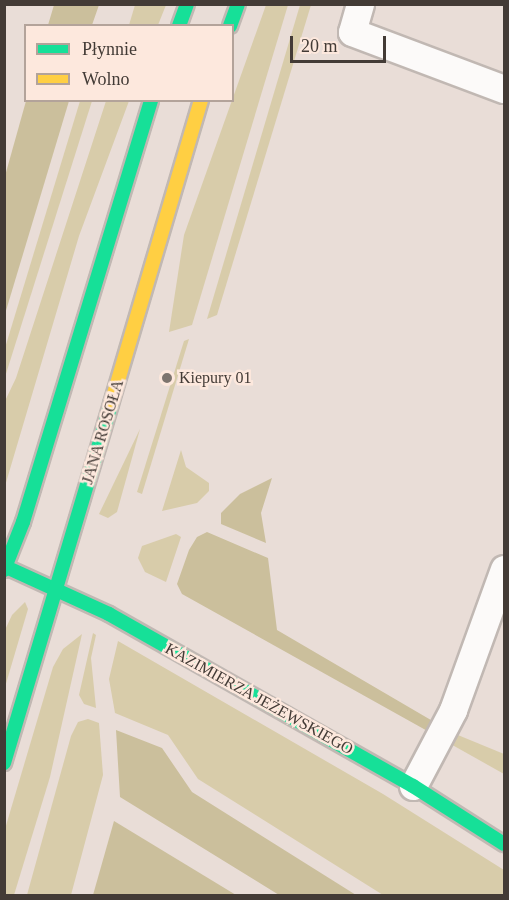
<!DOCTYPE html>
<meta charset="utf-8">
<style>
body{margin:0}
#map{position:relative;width:509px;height:900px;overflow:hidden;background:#e9ddd7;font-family:"Times New Roman",serif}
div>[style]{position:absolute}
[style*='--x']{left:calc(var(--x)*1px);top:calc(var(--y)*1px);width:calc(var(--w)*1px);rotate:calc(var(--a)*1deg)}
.green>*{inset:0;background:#d8ccaa}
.forest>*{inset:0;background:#cbbf9c}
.roads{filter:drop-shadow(2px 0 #c1b8b3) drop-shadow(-2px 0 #c1b8b3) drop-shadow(0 2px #c1b8b3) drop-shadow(0 -2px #c1b8b3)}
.street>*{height:27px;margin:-13.5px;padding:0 13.5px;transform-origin:13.5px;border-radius:13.5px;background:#fcfaf9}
.fast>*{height:14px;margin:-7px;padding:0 7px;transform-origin:7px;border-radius:7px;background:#16e098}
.slow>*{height:14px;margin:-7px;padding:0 7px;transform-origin:7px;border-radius:7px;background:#ffcf43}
.dots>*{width:16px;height:16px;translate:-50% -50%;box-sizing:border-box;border:3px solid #fde8dd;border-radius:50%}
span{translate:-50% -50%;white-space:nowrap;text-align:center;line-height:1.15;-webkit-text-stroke:5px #fde8dd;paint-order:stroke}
.poi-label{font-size:16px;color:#433b36}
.left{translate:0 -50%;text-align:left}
.street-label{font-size:16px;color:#433b36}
.frame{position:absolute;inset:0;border:6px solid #433b36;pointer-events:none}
.legend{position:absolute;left:24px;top:24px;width:210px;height:78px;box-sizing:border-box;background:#fde8dd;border:2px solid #b3a39a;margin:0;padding:8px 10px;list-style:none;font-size:18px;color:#433b36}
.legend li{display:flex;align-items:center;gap:12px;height:30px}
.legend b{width:30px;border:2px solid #b3a39a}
.scale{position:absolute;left:290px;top:36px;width:96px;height:27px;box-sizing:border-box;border:3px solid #433b36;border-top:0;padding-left:8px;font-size:18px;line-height:21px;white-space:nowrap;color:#433b36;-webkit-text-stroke:4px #fde8dd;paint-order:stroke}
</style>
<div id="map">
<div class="green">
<i style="clip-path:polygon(135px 5px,166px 5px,158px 25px,129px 25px)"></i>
<i style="clip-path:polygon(266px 5px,288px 5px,192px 325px,169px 332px,184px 235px)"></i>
<i style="clip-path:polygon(300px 5px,311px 5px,217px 315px,207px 319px)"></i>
<i style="clip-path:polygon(80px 101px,92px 101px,5px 377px,5px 348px)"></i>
<i style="clip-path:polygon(106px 101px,129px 101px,79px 236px,5px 486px,5px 401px,16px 378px)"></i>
<i style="clip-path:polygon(189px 339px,142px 494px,137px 492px,184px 341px)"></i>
<i style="clip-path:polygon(140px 429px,117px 512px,108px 518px,99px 514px)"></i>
<i style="clip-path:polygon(181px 450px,186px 467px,209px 483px,209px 491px,197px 503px,162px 511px)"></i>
<i style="clip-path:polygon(176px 534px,181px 537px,166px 582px,145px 572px,138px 558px,142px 546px)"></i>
<i style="clip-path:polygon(25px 602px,28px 609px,5px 687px,5px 630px,12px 615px)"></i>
<i style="clip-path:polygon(93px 633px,96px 635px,91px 658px,96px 708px,84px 704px,79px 695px)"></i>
<i style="clip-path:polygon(82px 634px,50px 777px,14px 895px,5px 895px,5px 829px,53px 667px,63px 649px)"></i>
<i style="clip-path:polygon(118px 641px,383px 794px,504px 870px,504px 895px,383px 895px,198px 779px,168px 735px,115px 713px,109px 679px)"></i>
<i style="clip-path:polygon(88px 719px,99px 723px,103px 775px,71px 895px,27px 895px,71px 736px,78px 722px)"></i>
<i style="clip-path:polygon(453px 733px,504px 754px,504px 774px,447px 742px)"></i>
</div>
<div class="forest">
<i style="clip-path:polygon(54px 5px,54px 4px,99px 5px,92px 25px,48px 25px)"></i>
<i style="clip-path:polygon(26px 101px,69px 101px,5px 314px,5px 176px)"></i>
<i style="clip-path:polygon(272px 478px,261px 513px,266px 543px,221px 524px,221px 513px,240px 494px)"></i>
<i style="clip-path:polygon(207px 532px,268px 558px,277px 630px,436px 723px,431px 733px,182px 594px,177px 584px,189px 550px,197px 537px)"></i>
<i style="clip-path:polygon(116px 730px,162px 748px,192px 792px,356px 895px,279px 895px,120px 797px)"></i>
<i style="clip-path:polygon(114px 821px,236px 895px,93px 895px)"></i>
</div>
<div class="roads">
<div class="street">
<i style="--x:360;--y:4;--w:29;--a:106"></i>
<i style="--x:352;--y:32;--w:162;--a:20.6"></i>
<i style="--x:413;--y:786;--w:86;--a:-62.2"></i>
<i style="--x:453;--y:710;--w:150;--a:-70.1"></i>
</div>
<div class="fast">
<i style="--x:179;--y:26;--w:23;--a:-70"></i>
<i style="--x:230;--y:26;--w:23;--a:-70"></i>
<i style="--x:6;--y:567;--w:113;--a:24.5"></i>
<i style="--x:109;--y:614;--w:349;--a:29.5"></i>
<i style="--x:413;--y:786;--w:108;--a:32.5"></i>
<i style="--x:4;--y:570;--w:52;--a:-68.4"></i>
<i style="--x:23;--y:522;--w:441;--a:-73.1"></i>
<i style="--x:4;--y:763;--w:375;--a:-73.4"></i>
</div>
<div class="slow">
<i style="--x:111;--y:404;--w:317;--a:-73.5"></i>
</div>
</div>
<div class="dots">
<i style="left:167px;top:378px;background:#7d746e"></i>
</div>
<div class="poi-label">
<span class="left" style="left:179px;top:378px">Kiepury 01</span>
</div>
<div class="street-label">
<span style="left:103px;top:432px;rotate:-73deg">JANA ROSOŁA</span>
<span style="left:259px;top:699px;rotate:29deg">KAZIMIERZA JEŻEWSKIEGO</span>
</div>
<div class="frame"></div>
<ul class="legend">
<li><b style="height:8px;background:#16e098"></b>Płynnie</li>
<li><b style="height:8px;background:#ffcf43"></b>Wolno</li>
</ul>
<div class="scale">20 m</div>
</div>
